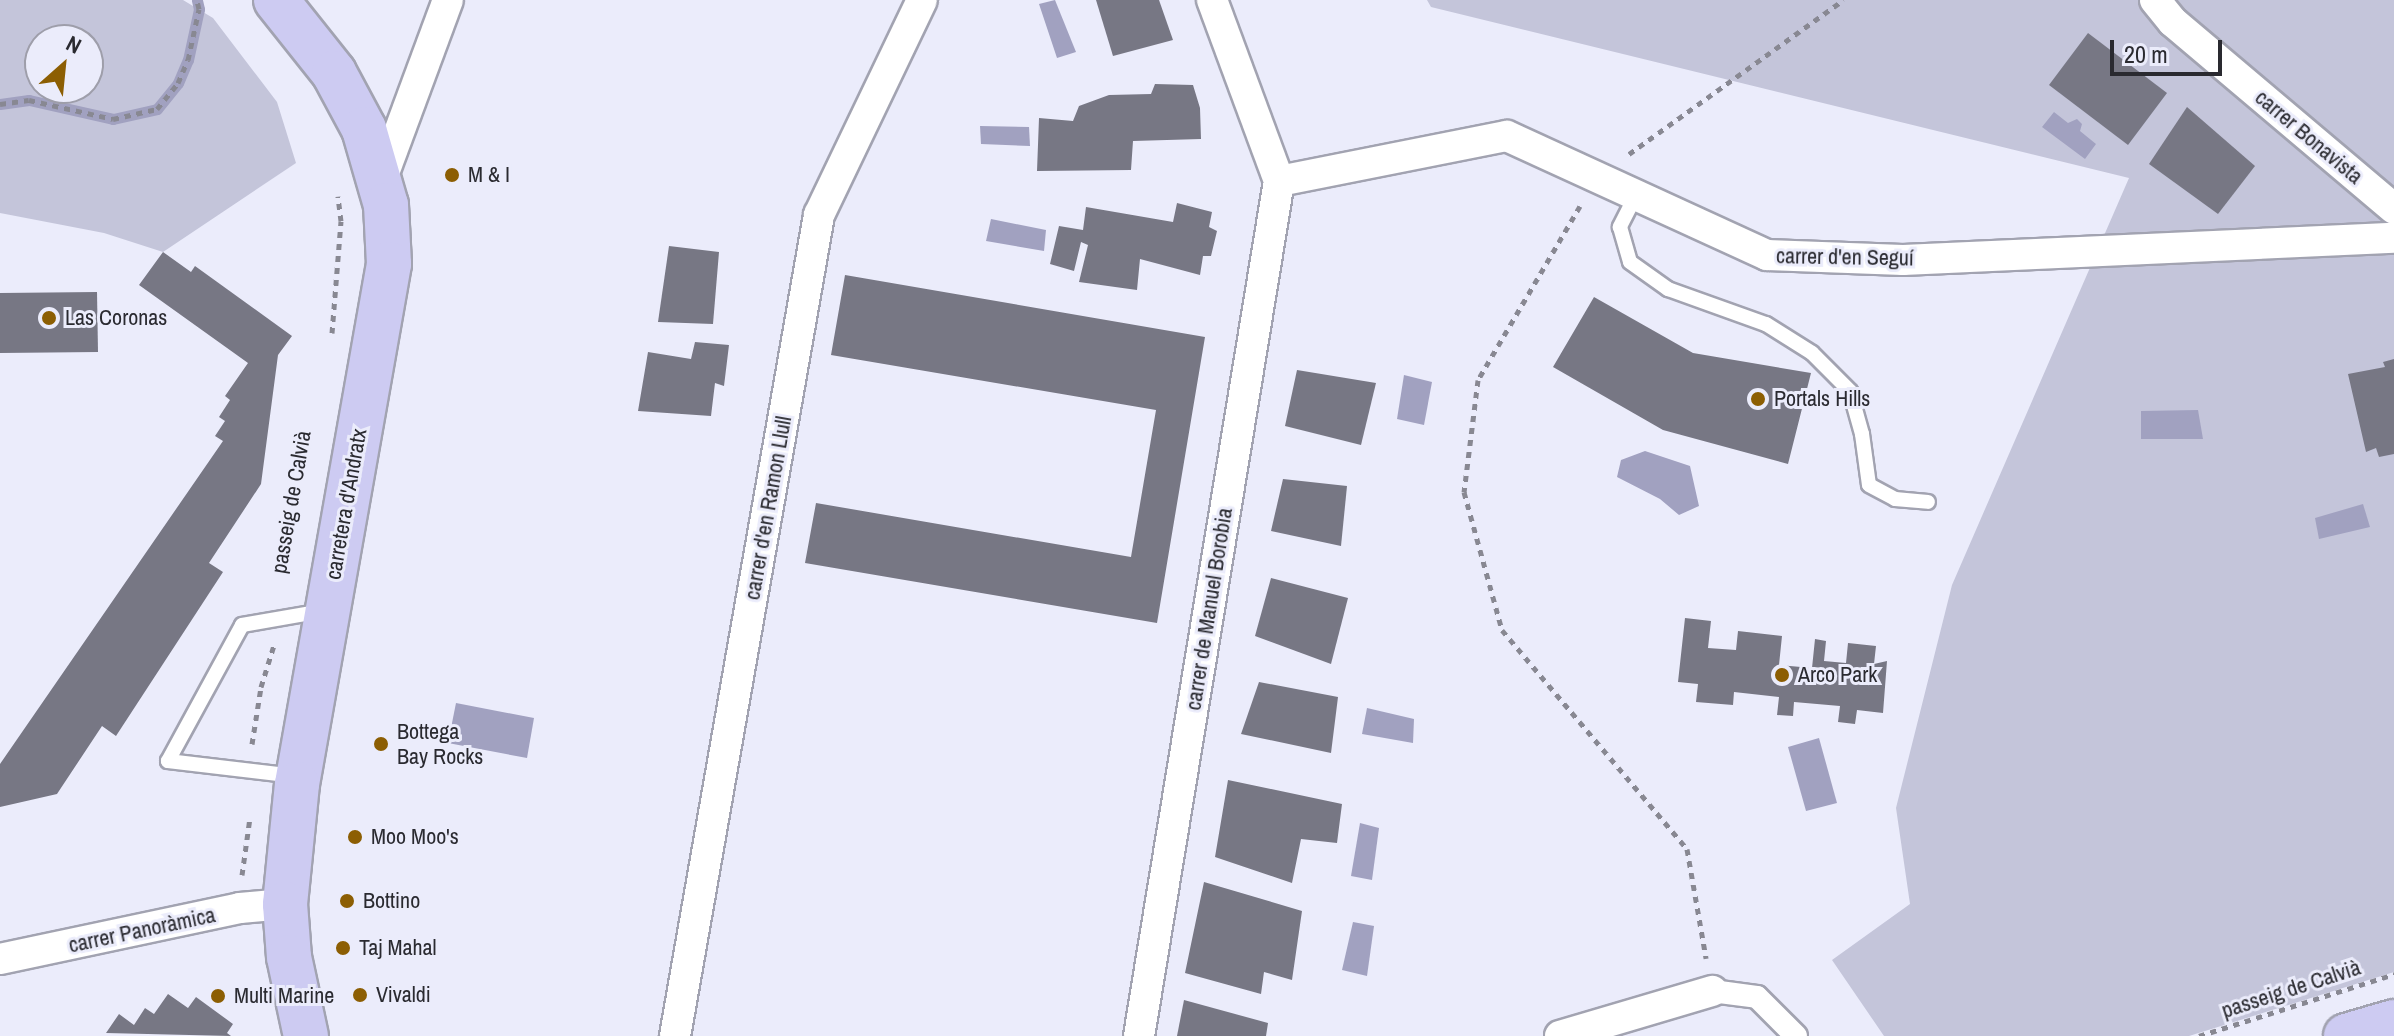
<!DOCTYPE html>
<meta charset="utf-8">
<style>
body{margin:0}
#map{position:relative;width:2394px;height:1036px;overflow:hidden;background:#ebecfb;font-family:"Archivo Narrow",sans-serif}
div>[style]{position:absolute}
[style*='--x']{left:calc(var(--x)*1px);top:calc(var(--y)*1px);width:calc(var(--w)*1px);rotate:calc(var(--a)*1deg)}
.green>*{inset:0;background:#c4c5da}
.water>*{inset:0;background:#a1a1c0}
.stream>*{height:11px;margin:-5.5px;padding:0 5.5px;transform-origin:5.5px;border-radius:5.5px;background:#a1a1c0}
.building>*{inset:0;background:#777784}
.path>*{height:5px;margin-top:-2.5px;transform-origin:0;background:repeating-linear-gradient(90deg,#888892 0 6px,transparent 0 12px)}
.roads{filter:drop-shadow(2px 0 #a2a3b1) drop-shadow(-2px 0 #a2a3b1) drop-shadow(0 2px #a2a3b1) drop-shadow(0 -2px #a2a3b1)}
.service>*{height:14px;margin:-7px;padding:0 7px;transform-origin:7px;border-radius:7px;background:#fff}
.pedestrian>*{height:22px;margin:-11px;padding:0 11px;transform-origin:11px;border-radius:11px;background:#fff}
.minor>*{height:30px;margin:-15px;padding:0 15px;transform-origin:15px;border-radius:15px;background:#fff}
.primary>*{height:44px;margin:-22px;padding:0 22px;transform-origin:22px;border-radius:22px;background:#cdcbf2}
.dots>*{width:22px;height:22px;translate:-50% -50%;box-sizing:border-box;border:4px solid #ebecfb;border-radius:50%}
span{translate:-50% -50%;white-space:nowrap;text-align:center;line-height:1.15;-webkit-text-stroke:6px #ebecfb;paint-order:stroke}
.street-label{font-size:22px;color:#2a2a30}
.poi-label{font-size:22px;color:#2a2a30}
.left{translate:0 -50%;text-align:left}
.north{position:absolute;left:24px;top:24px;width:80px;height:80px;box-sizing:border-box;background:#ebecfb;border:2px solid #9e9eaa;border-radius:50%;rotate:27deg;font-size:22px;font-weight:700;line-height:32px;text-align:center;color:#2a2a30}
.north::after{content:'';display:block;margin:auto;width:28px;height:36px;background:#8c5e03;clip-path:polygon(50% 0,100% 100%,50% 72%,0 100%)}
.scale{position:absolute;left:2110px;top:40px;width:112px;height:36px;box-sizing:border-box;border:4px solid #2a2a30;border-top:0;padding-left:10px;font-size:24px;line-height:28px;white-space:nowrap;color:#2a2a30;-webkit-text-stroke:6px #ebecfb;paint-order:stroke}
</style>
<div id="map">
<div class="green">
<i style="clip-path:polygon(evenodd,0 0,183px 0,213px 18px,277px 102px,296px 163px,163px 252px,104px 233px,0 213px,0 0,40px 40px,88px 40px,88px 88px,40px 88px,40px 40px)"></i>
<i style="clip-path:polygon(1427px 0,2394px 0,2394px 972px,2189px 1036px,1884px 1036px,1832px 960px,1910px 904px,1896px 808px,1952px 585px,2129px 178px,1431px 7px)"></i>
</div>
<div class="water">
<i style="clip-path:polygon(1055px 0,1076px 52px,1057px 58px,1039px 4px)"></i>
<i style="clip-path:polygon(2054px 112px,2068px 123px,2077px 119px,2082px 124px,2080px 131px,2096px 144px,2085px 159px,2042px 127px)"></i>
<i style="clip-path:polygon(980px 126px,1029px 127px,1030px 146px,981px 144px)"></i>
<i style="clip-path:polygon(991px 219px,1046px 230px,1044px 251px,986px 241px)"></i>
<i style="clip-path:polygon(1404px 375px,1432px 382px,1424px 425px,1397px 419px)"></i>
<i style="clip-path:polygon(2198px 410px,2203px 439px,2141px 439px,2141px 411px)"></i>
<i style="clip-path:polygon(1645px 451px,1690px 466px,1699px 506px,1679px 515px,1660px 499px,1617px 477px,1621px 460px)"></i>
<i style="clip-path:polygon(2363px 504px,2370px 527px,2319px 539px,2315px 518px)"></i>
<i style="clip-path:polygon(456px 703px,534px 718px,527px 758px,448px 743px)"></i>
<i style="clip-path:polygon(1367px 708px,1414px 719px,1413px 743px,1362px 734px)"></i>
<i style="clip-path:polygon(1819px 738px,1837px 803px,1806px 811px,1788px 747px)"></i>
<i style="clip-path:polygon(1360px 823px,1379px 828px,1372px 880px,1351px 876px)"></i>
<i style="clip-path:polygon(1353px 922px,1374px 926px,1367px 976px,1342px 970px)"></i>
</div>
<div class="stream">
<i style="--x:0;--y:104;--w:29;--a:-8"></i>
<i style="--x:29;--y:100;--w:86;--a:12.7"></i>
<i style="--x:113;--y:119;--w:45;--a:-12.8"></i>
<i style="--x:157;--y:109;--w:33;--a:-51"></i>
<i style="--x:178;--y:83;--w:25;--a:-67"></i>
<i style="--x:188;--y:60;--w:52;--a:-77.8"></i>
<i style="--x:199;--y:9;--w:9;--a:-103"></i>
</div>
<div class="building">
<i style="clip-path:polygon(1096px 0,1159px 0,1173px 40px,1113px 56px)"></i>
<i style="clip-path:polygon(2088px 33px,2167px 93px,2128px 145px,2049px 85px)"></i>
<i style="clip-path:polygon(1155px 84px,1193px 85px,1200px 108px,1201px 139px,1133px 141px,1131px 170px,1037px 171px,1039px 118px,1073px 121px,1079px 106px,1109px 95px,1151px 94px)"></i>
<i style="clip-path:polygon(2187px 107px,2255px 166px,2218px 214px,2149px 164px)"></i>
<i style="clip-path:polygon(1177px 203px,1212px 212px,1209px 227px,1217px 231px,1211px 256px,1203px 256px,1200px 275px,1140px 259px,1137px 290px,1079px 282px,1088px 245px,1081px 242px,1074px 271px,1050px 264px,1059px 226px,1083px 230px,1086px 207px,1173px 222px)"></i>
<i style="clip-path:polygon(669px 246px,719px 252px,713px 324px,658px 322px)"></i>
<i style="clip-path:polygon(163px 252px,191px 272px,195px 266px,292px 336px,278px 355px,261px 484px,209px 563px,223px 572px,116px 736px,102px 726px,57px 794px,0 807px,0 764px,223px 441px,215px 436px,225px 421px,219px 417px,230px 400px,225px 396px,248px 363px,139px 285px)"></i>
<i style="clip-path:polygon(845px 275px,1205px 337px,1157px 623px,805px 563px,816px 503px,1131px 557px,1156px 410px,831px 355px)"></i>
<i style="clip-path:polygon(97px 292px,98px 352px,0 353px,0 293px)"></i>
<i style="clip-path:polygon(1594px 297px,1693px 353px,1811px 373px,1788px 464px,1663px 430px,1553px 367px)"></i>
<i style="clip-path:polygon(695px 342px,729px 345px,724px 386px,715px 383px,711px 416px,638px 411px,648px 352px,691px 359px)"></i>
<i style="clip-path:polygon(2394px 359px,2394px 454px,2379px 457px,2376px 448px,2366px 452px,2348px 374px,2385px 367px,2383px 362px)"></i>
<i style="clip-path:polygon(1297px 370px,1376px 383px,1361px 445px,1285px 426px)"></i>
<i style="clip-path:polygon(1283px 479px,1347px 486px,1341px 546px,1271px 531px)"></i>
<i style="clip-path:polygon(1271px 578px,1348px 598px,1331px 664px,1255px 636px)"></i>
<i style="clip-path:polygon(1685px 618px,1711px 621px,1708px 648px,1736px 650px,1738px 631px,1782px 636px,1779px 665px,1812px 668px,1815px 639px,1826px 641px,1824px 661px,1846px 663px,1848px 643px,1876px 646px,1874px 664px,1887px 661px,1883px 713px,1857px 710px,1855px 724px,1838px 722px,1840px 706px,1794px 702px,1793px 716px,1777px 715px,1779px 697px,1734px 692px,1733px 705px,1696px 702px,1698px 684px,1678px 682px)"></i>
<i style="clip-path:polygon(1259px 682px,1338px 697px,1331px 753px,1241px 734px)"></i>
<i style="clip-path:polygon(1228px 780px,1342px 804px,1337px 843px,1301px 839px,1292px 883px,1215px 857px)"></i>
<i style="clip-path:polygon(1204px 882px,1302px 911px,1292px 980px,1264px 972px,1261px 994px,1185px 973px)"></i>
<i style="clip-path:polygon(168px 994px,188px 1008px,196px 997px,233px 1024px,227px 1033px,231px 1036px,106px 1033px,119px 1014px,134px 1025px,145px 1008px,154px 1014px)"></i>
<i style="clip-path:polygon(1184px 1000px,1268px 1023px,1266px 1036px,1177px 1036px)"></i>
</div>
<div class="path">
<i style="--x:0;--y:104;--w:29;--a:-8"></i>
<i style="--x:29;--y:100;--w:86;--a:12.7"></i>
<i style="--x:113;--y:119;--w:45;--a:-12.8"></i>
<i style="--x:157;--y:109;--w:33;--a:-51"></i>
<i style="--x:178;--y:83;--w:25;--a:-67"></i>
<i style="--x:188;--y:60;--w:52;--a:-77.8"></i>
<i style="--x:199;--y:9;--w:9;--a:-103"></i>
<i style="--x:1629;--y:154;--w:264;--a:-35.7"></i>
<i style="--x:1580;--y:206;--w:202;--a:120.4"></i>
<i style="--x:1478;--y:380;--w:113;--a:97.1"></i>
<i style="--x:1464;--y:492;--w:143;--a:74.6"></i>
<i style="--x:1502;--y:630;--w:287;--a:49.8"></i>
<i style="--x:1687;--y:849;--w:111;--a:80.1"></i>
<i style="--x:332;--y:333;--w:112;--a:-85.4"></i>
<i style="--x:341;--y:221;--w:25;--a:-97"></i>
<i style="--x:252;--y:744;--w:58;--a:-81"></i>
<i style="--x:261;--y:687;--w:44;--a:-72.8"></i>
<i style="--x:242;--y:875;--w:59;--a:-82.1"></i>
<i style="--x:2199;--y:1036;--w:205;--a:-17.6"></i>
</div>
<div class="roads">
<div class="service">
<i style="--x:1636;--y:195;--w:36;--a:117"></i>
<i style="--x:1620;--y:227;--w:36;--a:74"></i>
<i style="--x:1630;--y:262;--w:47;--a:35.4"></i>
<i style="--x:1668;--y:289;--w:104;--a:19.7"></i>
<i style="--x:1766;--y:324;--w:54;--a:32.2"></i>
<i style="--x:1812;--y:353;--w:54;--a:45"></i>
<i style="--x:1850;--y:391;--w:45;--a:74.4"></i>
<i style="--x:1862;--y:434;--w:51;--a:82.2"></i>
<i style="--x:1869;--y:485;--w:30;--a:28"></i>
<i style="--x:1895;--y:499;--w:33;--a:5"></i>
<i style="--x:295;--y:776;--w:128;--a:-173.3"></i>
<i style="--x:168;--y:761;--w:155;--a:-61.4"></i>
<i style="--x:242;--y:625;--w:81;--a:-9.9"></i>
</div>
<div class="pedestrian">
<i style="--x:1712;--y:991;--w:45;--a:7.6"></i>
<i style="--x:1757;--y:997;--w:55;--a:45"></i>
</div>
<div class="minor">
<i style="--x:2155;--y:0;--w:28;--a:51"></i>
<i style="--x:2173;--y:22;--w:289;--a:40.2"></i>
<i style="--x:381;--y:181;--w:193;--a:-69.7"></i>
<i style="--x:1279;--y:181;--w:232;--a:-11.2"></i>
<i style="--x:1507;--y:136;--w:286;--a:24.6"></i>
<i style="--x:1767;--y:255;--w:136;--a:2.1"></i>
<i style="--x:1903;--y:260;--w:491;--a:-2.6"></i>
<i style="--x:0;--y:959;--w:245;--a:-12"></i>
<i style="--x:240;--y:908;--w:45;--a:-5.1"></i>
<i style="--x:675;--y:1036;--w:834;--a:-80.05"></i>
<i style="--x:819;--y:215;--w:238;--a:-64.4"></i>
<i style="--x:1139;--y:1036;--w:866;--a:-80.7"></i>
<i style="--x:1279;--y:181;--w:193;--a:-110.3"></i>
<i style="--x:1560;--y:1036;--w:159;--a:-16.5"></i>
</div>
<div class="primary">
<i style="--x:276;--y:0;--w:93;--a:51.5"></i>
<i style="--x:334;--y:73;--w:64;--a:61.8"></i>
<i style="--x:364;--y:129;--w:79;--a:73.9"></i>
<i style="--x:386;--y:205;--w:59;--a:87.1"></i>
<i style="--x:389;--y:264;--w:528;--a:100.03"></i>
<i style="--x:297;--y:784;--w:121;--a:95.7"></i>
<i style="--x:285;--y:904;--w:53;--a:85.7"></i>
<i style="--x:289;--y:957;--w:81;--a:77.9"></i>
<i style="--x:2346;--y:1036;--w:50;--a:-16.3"></i>
</div>
</div>
<div class="dots">
<i style="left:452px;top:175px;background:#8c5e03"></i>
<i style="left:49px;top:318px;background:#8c5e03"></i>
<i style="left:1758px;top:399px;background:#8c5e03"></i>
<i style="left:1782px;top:675px;background:#8c5e03"></i>
<i style="left:381px;top:744px;background:#8c5e03"></i>
<i style="left:355px;top:837px;background:#8c5e03"></i>
<i style="left:347px;top:901px;background:#8c5e03"></i>
<i style="left:343px;top:948px;background:#8c5e03"></i>
<i style="left:360px;top:995px;background:#8c5e03"></i>
<i style="left:218px;top:996px;background:#8c5e03"></i>
</div>
<div class="street-label">
<span style="left:2309px;top:137px;rotate:40deg">carrer Bonavista</span>
<span style="left:1845px;top:257px;rotate:1deg">carrer d'en Seguí</span>
<span style="left:291px;top:502px;rotate:-80deg">passeig de Calvià</span>
<span style="left:346px;top:504px;rotate:-80deg">carretera d'Andratx</span>
<span style="left:768px;top:508px;rotate:-80deg">carrer d'en Ramon Llull</span>
<span style="left:1209px;top:609px;rotate:-81deg">carrer de Manuel Borobia</span>
<span style="left:142px;top:930px;rotate:-12deg">carrer Panoràmica</span>
<span style="left:2291px;top:989px;rotate:-18deg">passeig de Calvià</span>
</div>
<div class="poi-label">
<span class="left" style="left:468px;top:175px">M &amp; I</span>
<span class="left" style="left:65px;top:318px">Las Coronas</span>
<span class="left" style="left:1774px;top:399px">Portals Hills</span>
<span class="left" style="left:1798px;top:675px">Arco Park</span>
<span class="left" style="left:397px;top:744px">Bottega<br>Bay Rocks</span>
<span class="left" style="left:371px;top:837px">Moo Moo's</span>
<span class="left" style="left:363px;top:901px">Bottino</span>
<span class="left" style="left:359px;top:948px">Taj Mahal</span>
<span class="left" style="left:376px;top:995px">Vivaldi</span>
<span class="left" style="left:234px;top:996px">Multi Marine</span>
</div>
<div class="north">N</div>
<div class="scale">20 m</div>
</div>
